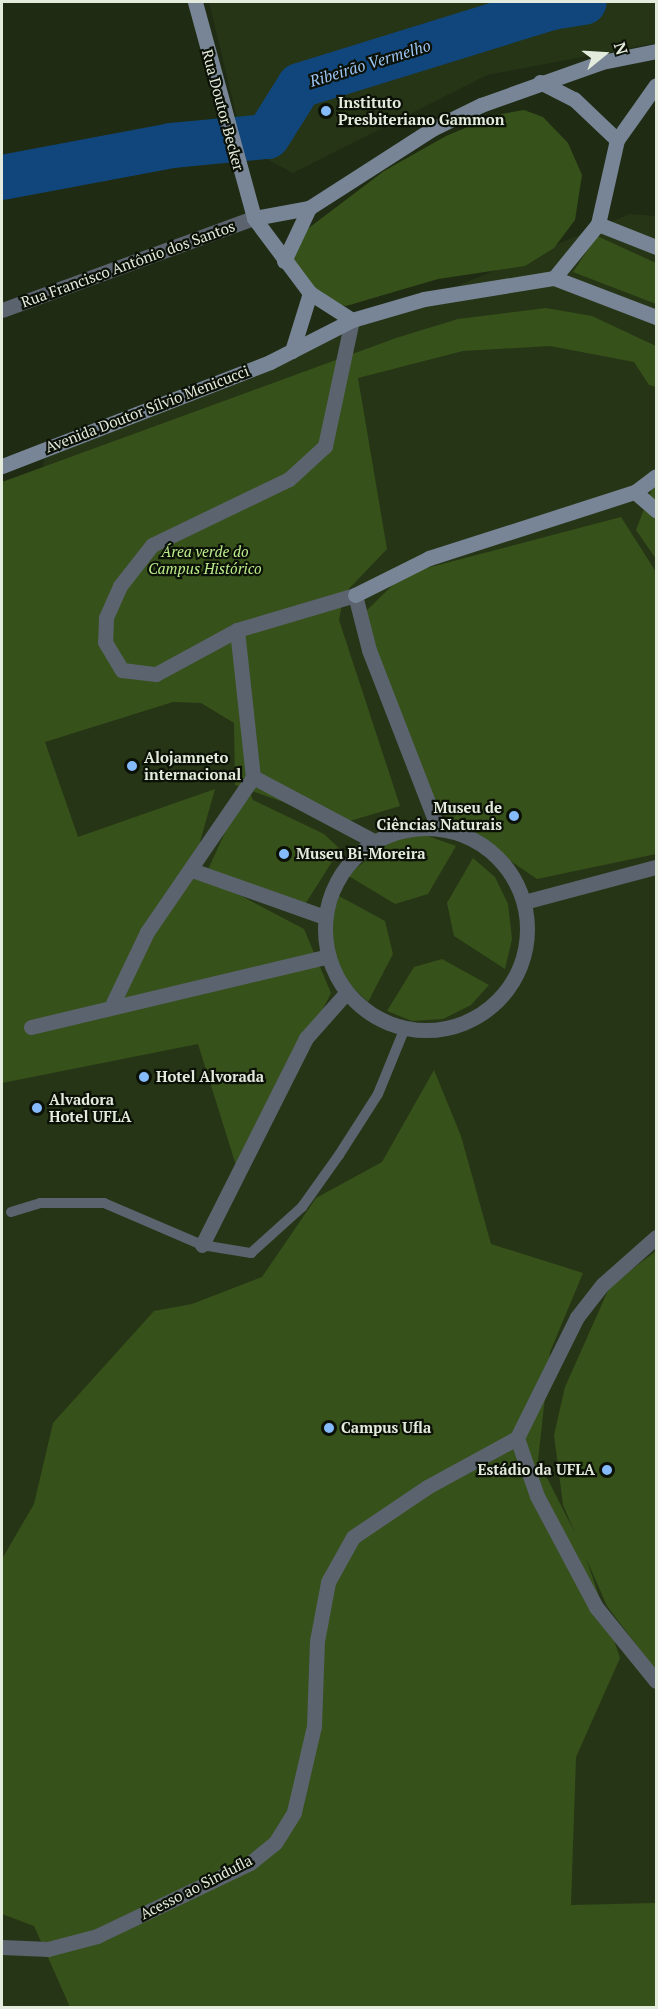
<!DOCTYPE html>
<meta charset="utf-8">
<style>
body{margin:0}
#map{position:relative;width:658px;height:2009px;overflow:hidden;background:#1f2b13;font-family:"PT Serif",serif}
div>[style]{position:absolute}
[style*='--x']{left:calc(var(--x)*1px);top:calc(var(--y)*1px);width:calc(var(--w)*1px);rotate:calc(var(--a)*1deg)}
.built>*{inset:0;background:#263516}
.green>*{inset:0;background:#37511a}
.river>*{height:45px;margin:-22.5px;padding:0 22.5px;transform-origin:22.5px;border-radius:22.5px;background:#11467c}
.lane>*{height:10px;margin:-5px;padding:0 5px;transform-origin:5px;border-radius:5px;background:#5a636e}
.street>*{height:15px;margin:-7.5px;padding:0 7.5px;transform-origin:7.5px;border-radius:7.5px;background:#5a636e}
.street>.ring{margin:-7.5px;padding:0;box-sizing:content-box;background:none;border:15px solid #5a636e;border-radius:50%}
.secondary>*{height:15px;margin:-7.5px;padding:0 7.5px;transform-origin:7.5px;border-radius:7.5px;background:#778596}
.dots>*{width:16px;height:16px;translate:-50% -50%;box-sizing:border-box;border:3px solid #0c1107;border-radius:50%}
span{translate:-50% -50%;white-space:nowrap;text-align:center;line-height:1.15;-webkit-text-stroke:4.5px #0c1107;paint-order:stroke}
.poi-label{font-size:15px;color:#e3ebdc;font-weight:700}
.left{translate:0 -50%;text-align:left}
.right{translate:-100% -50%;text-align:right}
.street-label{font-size:15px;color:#e3ebdc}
.park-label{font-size:15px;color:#bced8b;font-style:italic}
.water-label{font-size:16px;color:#9dc6f6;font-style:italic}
.frame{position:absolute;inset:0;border:3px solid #e3ebdc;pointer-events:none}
.north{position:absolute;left:574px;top:24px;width:60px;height:60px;-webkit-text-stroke:4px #0c1107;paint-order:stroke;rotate:72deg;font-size:16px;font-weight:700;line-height:24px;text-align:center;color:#e3ebdc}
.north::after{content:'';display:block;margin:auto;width:21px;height:27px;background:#e3ebdc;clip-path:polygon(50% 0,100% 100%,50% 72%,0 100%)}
</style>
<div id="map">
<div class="built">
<i style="clip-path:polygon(209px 2px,656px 2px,656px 43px,487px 75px,293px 173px,244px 147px)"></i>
<i style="clip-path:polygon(630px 214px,656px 216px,656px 2007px,2px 2008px,2px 850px,44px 458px)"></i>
</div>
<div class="green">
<i style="clip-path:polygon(524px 110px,543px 117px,568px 143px,582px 175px,575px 220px,554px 248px,525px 266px,438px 279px,346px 306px,324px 302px,293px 269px,295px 247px,306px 230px,384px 171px,446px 136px,496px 115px)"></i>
<i style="clip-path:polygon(597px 236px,656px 263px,656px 304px,573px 272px)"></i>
<i style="clip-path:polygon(546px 308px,592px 316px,656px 346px,656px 387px,649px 385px,634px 362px,550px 346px,463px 351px,358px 378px,387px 549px,344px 594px,339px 620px,400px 806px,343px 823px,249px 790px,253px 800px,324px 834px,340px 849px,304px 906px,205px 876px,245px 789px,235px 785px,234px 723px,201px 703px,173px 702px,45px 742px,78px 837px,215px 789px,192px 870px,304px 929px,331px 993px,239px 1175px,198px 1044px,2px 1083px,2px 482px,396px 338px,458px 319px)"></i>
<i style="clip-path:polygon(656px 478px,656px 559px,636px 530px)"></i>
<i style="clip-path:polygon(621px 517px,656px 572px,656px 854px,537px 879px,433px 808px,363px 614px,404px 574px)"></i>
<i style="clip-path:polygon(422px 834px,456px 846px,428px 894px,395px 904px,347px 875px,396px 838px)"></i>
<i style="clip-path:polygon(473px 858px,495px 877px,508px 904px,512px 939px,505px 969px,454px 936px,447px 903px)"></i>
<i style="clip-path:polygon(339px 896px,385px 921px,393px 954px,368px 1002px,349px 984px,334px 956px,330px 925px)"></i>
<i style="clip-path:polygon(442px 959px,489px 985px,471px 1005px,443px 1019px,412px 1021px,387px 1011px,414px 967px)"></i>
<i style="clip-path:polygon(434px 1070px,461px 1136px,491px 1244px,583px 1273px,550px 1352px,538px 1460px,575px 1533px,563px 1505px,554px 1435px,565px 1387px,610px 1286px,656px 1251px,656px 1671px,607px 1606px,586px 1558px,620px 1658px,576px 1757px,571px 1905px,656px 1903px,656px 2007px,70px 2007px,34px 1926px,2px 1914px,2px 1559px,34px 1504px,53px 1423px,154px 1311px,192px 1304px,262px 1277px,316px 1198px,382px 1162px)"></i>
</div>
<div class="river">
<i style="--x:2;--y:177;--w:172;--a:-10.7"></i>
<i style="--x:171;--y:145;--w:96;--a:-5.4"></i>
<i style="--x:267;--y:136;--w:60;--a:-57.9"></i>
<i style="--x:299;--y:85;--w:264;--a:-17.2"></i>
<i style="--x:551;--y:7;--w:33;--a:-9"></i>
</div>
<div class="lane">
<i style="--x:11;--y:1212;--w:30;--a:-17"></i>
<i style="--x:40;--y:1203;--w:64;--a:0"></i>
<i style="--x:104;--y:1203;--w:107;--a:23.2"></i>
<i style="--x:202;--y:1245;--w:50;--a:9.3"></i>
<i style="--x:251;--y:1253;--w:69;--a:-42"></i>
<i style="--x:302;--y:1207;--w:64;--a:-54.6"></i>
<i style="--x:339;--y:1155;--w:72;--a:-57.4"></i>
<i style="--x:378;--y:1094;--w:71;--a:-67.8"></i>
</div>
<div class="street">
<i style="--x:2;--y:310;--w:268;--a:-20.1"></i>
<i style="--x:352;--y:320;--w:129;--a:102.1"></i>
<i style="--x:325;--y:446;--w:49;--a:137.5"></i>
<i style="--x:289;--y:479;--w:152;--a:154.3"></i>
<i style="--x:152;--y:545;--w:52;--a:128"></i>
<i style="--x:120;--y:586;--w:35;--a:114"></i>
<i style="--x:106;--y:618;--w:24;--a:92"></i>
<i style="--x:105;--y:642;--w:33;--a:59"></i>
<i style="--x:122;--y:670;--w:34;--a:7"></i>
<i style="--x:156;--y:674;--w:92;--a:-28.5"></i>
<i style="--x:237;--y:630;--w:123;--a:-16.5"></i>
<i style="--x:355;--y:595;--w:57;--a:75.7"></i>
<i style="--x:369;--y:650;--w:191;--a:68.8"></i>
<i style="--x:237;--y:630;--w:148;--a:83.8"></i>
<i style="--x:253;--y:777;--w:139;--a:27.9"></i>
<i class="ring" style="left:325px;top:828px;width:187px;height:187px"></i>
<i style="--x:192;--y:870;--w:141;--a:19.5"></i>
<i style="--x:524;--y:902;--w:137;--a:-14.9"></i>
<i style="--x:113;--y:1003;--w:79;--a:-64.4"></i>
<i style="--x:147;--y:932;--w:188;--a:-55.6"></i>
<i style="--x:31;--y:1027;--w:306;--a:-13.4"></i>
<i style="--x:656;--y:1237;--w:72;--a:138.4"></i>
<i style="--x:602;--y:1285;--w:41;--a:128"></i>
<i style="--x:577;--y:1317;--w:135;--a:116.4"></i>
<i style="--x:517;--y:1438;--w:61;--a:71"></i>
<i style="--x:537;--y:1496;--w:126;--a:62"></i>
<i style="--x:596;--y:1607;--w:95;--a:51"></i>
<i style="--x:202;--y:1245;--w:232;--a:-63.3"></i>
<i style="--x:306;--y:1038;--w:60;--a:-48.4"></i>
<i style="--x:2;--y:1947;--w:46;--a:2.5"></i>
<i style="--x:48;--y:1949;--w:51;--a:-14.9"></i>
<i style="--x:97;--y:1936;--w:170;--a:-25.5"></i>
<i style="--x:250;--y:1863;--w:32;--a:-39"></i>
<i style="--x:275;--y:1843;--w:36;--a:-58"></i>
<i style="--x:294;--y:1812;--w:88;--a:-76.9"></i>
<i style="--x:314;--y:1726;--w:85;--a:-88"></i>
<i style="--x:317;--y:1641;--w:60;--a:-79.4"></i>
<i style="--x:328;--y:1582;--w:51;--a:-60.9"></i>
<i style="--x:353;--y:1537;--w:89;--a:-34"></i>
<i style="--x:427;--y:1487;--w:102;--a:-28.6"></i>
</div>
<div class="secondary">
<i style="--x:195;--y:2;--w:224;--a:74.7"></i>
<i style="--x:254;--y:218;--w:94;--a:53.3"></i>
<i style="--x:310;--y:293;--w:50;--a:32.7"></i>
<i style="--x:540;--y:82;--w:38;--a:27"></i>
<i style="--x:574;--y:99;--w:59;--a:43.6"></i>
<i style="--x:254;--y:218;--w:56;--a:-10.3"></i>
<i style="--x:309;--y:208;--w:146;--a:-32.7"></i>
<i style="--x:432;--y:129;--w:55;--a:-26.1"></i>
<i style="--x:481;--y:105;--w:128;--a:-19.6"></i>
<i style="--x:602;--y:62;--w:55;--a:-11.5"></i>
<i style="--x:598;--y:224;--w:62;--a:21.6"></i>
<i style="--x:284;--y:261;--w:59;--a:-64.7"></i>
<i style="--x:554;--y:278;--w:70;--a:-50.8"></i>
<i style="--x:598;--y:224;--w:86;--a:-77.3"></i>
<i style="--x:617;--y:140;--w:67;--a:-54.7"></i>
<i style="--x:292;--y:351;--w:61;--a:-72.8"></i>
<i style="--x:2;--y:466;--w:287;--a:-21.2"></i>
<i style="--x:270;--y:362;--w:92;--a:-27.1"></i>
<i style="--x:352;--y:320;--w:75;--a:-16.3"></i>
<i style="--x:424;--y:299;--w:132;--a:-9.2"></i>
<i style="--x:554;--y:278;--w:109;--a:20.9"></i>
<i style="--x:635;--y:492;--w:28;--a:41"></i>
<i style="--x:355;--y:595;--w:83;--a:-26.6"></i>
<i style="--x:429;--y:558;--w:216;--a:-17.8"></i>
<i style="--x:635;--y:492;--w:26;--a:-37"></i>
</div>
<div class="dots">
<i style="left:326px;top:111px;background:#85bbfb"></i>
<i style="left:132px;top:766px;background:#85bbfb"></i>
<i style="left:514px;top:816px;background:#85bbfb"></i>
<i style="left:284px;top:854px;background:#85bbfb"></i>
<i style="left:144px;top:1077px;background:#85bbfb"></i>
<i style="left:37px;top:1108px;background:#85bbfb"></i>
<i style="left:329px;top:1428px;background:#85bbfb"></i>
<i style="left:607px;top:1470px;background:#85bbfb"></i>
</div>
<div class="poi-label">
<span class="left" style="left:338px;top:111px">Instituto<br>Presbiteriano Gammon</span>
<span class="left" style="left:144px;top:766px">Alojamneto<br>internacional</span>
<span class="right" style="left:502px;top:816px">Museu de<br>Ciências Naturais</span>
<span class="left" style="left:296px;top:854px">Museu Bi-Moreira</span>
<span class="left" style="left:156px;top:1077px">Hotel Alvorada</span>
<span class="left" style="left:49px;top:1108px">Alvadora<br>Hotel UFLA</span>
<span class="left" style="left:341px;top:1428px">Campus Ufla</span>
<span class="right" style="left:595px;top:1470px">Estádio da UFLA</span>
</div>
<div class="street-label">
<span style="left:223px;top:110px;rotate:75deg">Rua Doutor Becker</span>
<span style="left:128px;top:264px;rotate:-20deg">Rua Francisco Antônio dos Santos</span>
<span style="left:147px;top:409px;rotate:-21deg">Avenida Doutor Sílvio Menicucci</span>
<span style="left:196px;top:1887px;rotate:-27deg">Acesso ao Sindufla</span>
</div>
<div class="park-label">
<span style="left:205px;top:560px">Área verde do<br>Campus Histórico</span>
</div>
<div class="water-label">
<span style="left:370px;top:63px;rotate:-17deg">Ribeirão Vermelho</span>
</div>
<div class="frame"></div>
<div class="north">N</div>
</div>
